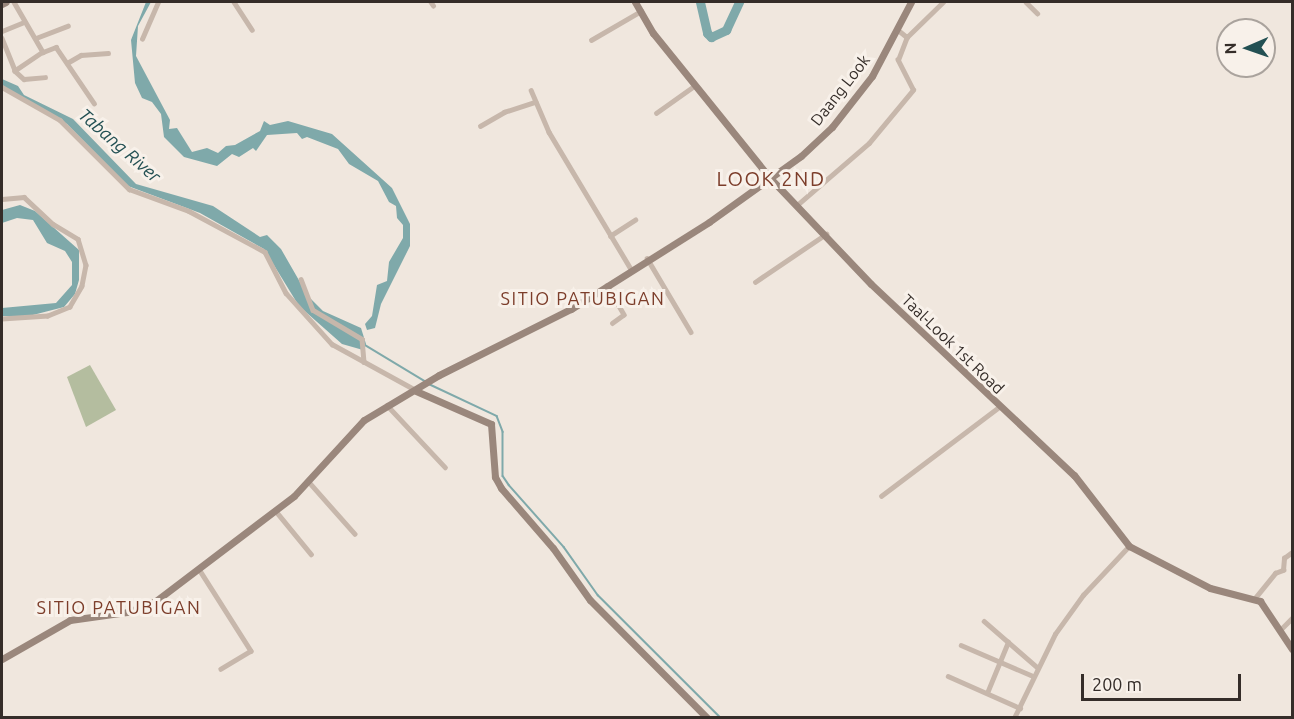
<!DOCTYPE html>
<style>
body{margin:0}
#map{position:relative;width:1294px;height:719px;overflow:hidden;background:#f0e7de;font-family:Ubuntu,sans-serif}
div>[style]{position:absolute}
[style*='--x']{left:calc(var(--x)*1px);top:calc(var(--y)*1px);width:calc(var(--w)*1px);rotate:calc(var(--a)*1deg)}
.green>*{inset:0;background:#b4bd9f}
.water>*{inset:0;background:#7fa9aa}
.stream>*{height:1.5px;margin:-0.75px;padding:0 0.75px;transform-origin:0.75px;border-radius:0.75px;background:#7fa9aa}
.river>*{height:9px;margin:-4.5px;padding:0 4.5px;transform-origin:4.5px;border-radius:4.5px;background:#7fa9aa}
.street>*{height:4.5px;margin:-2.25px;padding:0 2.25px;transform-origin:2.25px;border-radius:2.25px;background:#c7b7ab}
.secondary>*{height:7px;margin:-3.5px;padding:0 3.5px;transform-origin:3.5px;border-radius:3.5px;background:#9a877c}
span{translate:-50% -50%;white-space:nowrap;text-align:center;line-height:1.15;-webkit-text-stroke:6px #f8f1ea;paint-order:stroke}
.street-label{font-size:16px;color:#352d29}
.water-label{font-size:18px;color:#235053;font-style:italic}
.neighbourhood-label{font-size:18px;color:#7c3d2a;letter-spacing:1.5px}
.quarter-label{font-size:20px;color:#7c3d2a;letter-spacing:1.5px}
.frame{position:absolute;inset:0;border:3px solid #352d29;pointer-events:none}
.north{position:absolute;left:1216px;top:18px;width:60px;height:60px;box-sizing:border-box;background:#f8f1ea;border:2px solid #aaa39d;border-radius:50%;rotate:268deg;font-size:16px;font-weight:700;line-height:24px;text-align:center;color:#352d29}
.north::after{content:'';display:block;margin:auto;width:21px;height:27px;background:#235053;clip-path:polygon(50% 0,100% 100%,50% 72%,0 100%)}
.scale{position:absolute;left:1081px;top:674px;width:160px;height:27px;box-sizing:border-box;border:3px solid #352d29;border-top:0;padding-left:8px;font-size:18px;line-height:21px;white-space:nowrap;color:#352d29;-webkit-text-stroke:4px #f8f1ea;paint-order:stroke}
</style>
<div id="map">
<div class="green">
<i style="clip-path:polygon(90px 365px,116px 410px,86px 427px,67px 377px)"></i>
</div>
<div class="water">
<i style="clip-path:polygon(146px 2px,151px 2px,138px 26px,136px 56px,170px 120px,169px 129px,177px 128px,192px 152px,207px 148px,218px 153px,226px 146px,235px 145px,260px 131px,264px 121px,270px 125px,288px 121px,332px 134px,392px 188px,410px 224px,410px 246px,381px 304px,375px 328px,367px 330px,365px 324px,372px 316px,377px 285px,387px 281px,389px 262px,403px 238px,403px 225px,397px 218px,396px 206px,389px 202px,378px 181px,349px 164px,338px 149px,307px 137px,302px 139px,297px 133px,267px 135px,256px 151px,253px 148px,239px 157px,232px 154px,217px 166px,184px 157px,164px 137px,161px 114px,152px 102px,142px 98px,135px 83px,131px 40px)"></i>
<i style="clip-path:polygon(2px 79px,18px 86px,24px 95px,73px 119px,136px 184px,213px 206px,260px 237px,267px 235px,281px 249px,308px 296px,323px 311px,361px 328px,366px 344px,363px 350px,342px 344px,299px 306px,264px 249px,200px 213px,128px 186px,67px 124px,2px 86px)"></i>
<i style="clip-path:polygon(20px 205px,35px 211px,79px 250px,79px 280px,75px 294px,64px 307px,29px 316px,2px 316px,2px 308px,56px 303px,72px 285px,72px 262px,65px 251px,47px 243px,33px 220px,17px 218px,2px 223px,2px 210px)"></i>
</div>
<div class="stream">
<i style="--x:365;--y:345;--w:70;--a:31"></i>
<i style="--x:429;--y:384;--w:75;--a:25.2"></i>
<i style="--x:497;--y:416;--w:17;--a:69"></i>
<i style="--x:503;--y:432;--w:44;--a:90"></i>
<i style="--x:503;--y:476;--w:11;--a:56"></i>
<i style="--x:509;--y:485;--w:83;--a:48.4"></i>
<i style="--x:564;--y:547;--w:59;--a:54.7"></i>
<i style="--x:598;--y:595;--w:174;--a:45"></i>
</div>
<div class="river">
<i style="--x:700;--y:2;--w:32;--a:77"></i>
<i style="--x:707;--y:33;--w:6;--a:45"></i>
<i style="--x:711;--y:37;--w:17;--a:-25"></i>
<i style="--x:726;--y:30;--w:31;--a:-65"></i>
</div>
<div class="street">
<i style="--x:14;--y:2;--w:58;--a:59.9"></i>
<i style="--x:43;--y:52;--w:34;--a:146"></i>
<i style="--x:234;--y:2;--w:33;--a:57"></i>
<i style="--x:431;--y:2;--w:4;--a:56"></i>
<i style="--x:1026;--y:2;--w:16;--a:45"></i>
<i style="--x:897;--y:29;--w:13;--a:39"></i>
<i style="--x:907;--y:37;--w:50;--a:-44.2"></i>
<i style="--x:2;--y:31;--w:24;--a:-22"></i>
<i style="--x:2;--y:38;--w:35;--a:68"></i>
<i style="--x:15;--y:71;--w:12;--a:42"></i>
<i style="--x:24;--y:79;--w:21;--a:-5"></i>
<i style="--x:36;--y:38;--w:34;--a:-21"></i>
<i style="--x:142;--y:39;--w:40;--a:-66.6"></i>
<i style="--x:591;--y:40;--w:58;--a:-30.1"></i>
<i style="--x:43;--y:52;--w:14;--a:-21"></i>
<i style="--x:56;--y:47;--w:68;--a:55.8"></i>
<i style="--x:67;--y:63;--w:16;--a:-30"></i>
<i style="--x:81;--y:55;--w:27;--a:-4"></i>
<i style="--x:2;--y:87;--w:67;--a:29.6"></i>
<i style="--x:60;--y:120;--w:98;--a:45"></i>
<i style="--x:129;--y:189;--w:64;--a:20.1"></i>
<i style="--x:189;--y:211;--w:86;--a:28.3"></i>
<i style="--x:265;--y:252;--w:46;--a:62.9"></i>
<i style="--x:286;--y:293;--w:69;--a:48"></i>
<i style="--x:332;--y:344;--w:94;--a:28.8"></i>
<i style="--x:531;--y:90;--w:46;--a:66.8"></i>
<i style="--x:549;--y:132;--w:160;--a:59.1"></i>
<i style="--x:656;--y:113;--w:47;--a:-35.4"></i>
<i style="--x:480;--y:126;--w:28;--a:-30"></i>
<i style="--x:504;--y:112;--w:33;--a:-18"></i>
<i style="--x:2;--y:199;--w:22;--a:-5"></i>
<i style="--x:24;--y:197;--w:40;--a:43"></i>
<i style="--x:53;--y:224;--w:29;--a:31"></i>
<i style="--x:78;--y:239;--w:27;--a:73"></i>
<i style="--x:86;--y:265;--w:21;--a:101"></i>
<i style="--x:82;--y:286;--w:24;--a:120"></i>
<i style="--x:70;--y:307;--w:24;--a:158"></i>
<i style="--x:48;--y:316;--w:46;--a:176.3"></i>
<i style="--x:796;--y:206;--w:96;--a:-40.8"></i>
<i style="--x:869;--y:143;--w:69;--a:-50.3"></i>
<i style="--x:913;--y:90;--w:34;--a:-117"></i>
<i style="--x:898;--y:60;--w:25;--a:-69"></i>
<i style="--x:610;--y:236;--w:30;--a:-33"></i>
<i style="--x:647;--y:258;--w:86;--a:59.3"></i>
<i style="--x:301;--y:279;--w:33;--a:69"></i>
<i style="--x:313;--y:310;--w:57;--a:30.6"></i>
<i style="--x:362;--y:339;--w:23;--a:85"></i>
<i style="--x:755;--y:282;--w:86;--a:-34.1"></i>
<i style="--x:607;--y:285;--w:34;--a:60"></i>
<i style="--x:624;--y:315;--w:14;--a:144"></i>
<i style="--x:387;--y:405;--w:85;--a:46.9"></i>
<i style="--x:309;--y:482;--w:69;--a:48.5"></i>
<i style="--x:881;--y:496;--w:148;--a:-37"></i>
<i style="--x:275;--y:510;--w:57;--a:50.7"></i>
<i style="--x:199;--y:569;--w:97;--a:57.6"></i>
<i style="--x:251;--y:651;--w:35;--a:149"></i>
<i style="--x:1255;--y:598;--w:32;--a:-51"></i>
<i style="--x:1275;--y:573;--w:9;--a:-21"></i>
<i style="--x:1283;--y:570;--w:12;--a:-85"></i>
<i style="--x:1284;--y:558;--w:9;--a:-36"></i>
<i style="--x:984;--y:621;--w:70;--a:41"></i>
<i style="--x:1280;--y:630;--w:17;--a:-45"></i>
<i style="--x:961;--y:645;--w:78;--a:23.3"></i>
<i style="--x:948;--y:676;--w:79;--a:24"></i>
<i style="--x:987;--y:693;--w:55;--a:-67.6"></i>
<i style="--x:1014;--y:718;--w:93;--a:-64"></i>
<i style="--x:1055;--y:634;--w:48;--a:-54.3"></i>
<i style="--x:1083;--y:595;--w:67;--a:-46.8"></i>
</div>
<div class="secondary">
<i style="--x:635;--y:2;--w:36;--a:60"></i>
<i style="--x:653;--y:33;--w:186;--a:51.1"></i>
<i style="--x:770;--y:178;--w:146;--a:46.4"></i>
<i style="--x:871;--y:284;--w:279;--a:43.3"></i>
<i style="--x:1074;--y:475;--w:90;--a:52.2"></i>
<i style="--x:1129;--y:546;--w:91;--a:27.4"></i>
<i style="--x:1210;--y:588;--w:52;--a:14.6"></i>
<i style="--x:1260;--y:601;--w:58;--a:56.3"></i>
<i style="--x:2;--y:4;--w:4;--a:-27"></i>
<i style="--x:416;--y:391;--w:82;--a:23.7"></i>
<i style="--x:491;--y:424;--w:53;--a:85.7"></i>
<i style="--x:495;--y:477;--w:13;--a:61"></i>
<i style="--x:501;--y:488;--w:79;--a:49.1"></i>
<i style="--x:553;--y:548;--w:64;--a:54.6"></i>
<i style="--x:590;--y:600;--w:166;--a:45.2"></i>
<i style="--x:2;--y:659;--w:78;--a:-29.8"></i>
<i style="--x:70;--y:620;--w:59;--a:-7.9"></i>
<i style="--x:128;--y:612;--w:31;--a:-22"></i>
<i style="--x:157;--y:600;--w:172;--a:-37.2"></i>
<i style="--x:294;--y:496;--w:103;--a:-47.4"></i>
<i style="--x:364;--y:420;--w:87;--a:-31"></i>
<i style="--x:439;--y:375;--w:148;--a:-26.6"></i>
<i style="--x:571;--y:309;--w:163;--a:-32.2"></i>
<i style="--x:709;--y:222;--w:113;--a:-35.7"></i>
<i style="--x:801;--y:156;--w:42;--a:-43.1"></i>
<i style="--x:832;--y:127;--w:65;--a:-51.9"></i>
<i style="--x:872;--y:76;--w:84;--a:-62.2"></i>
</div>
<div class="street-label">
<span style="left:840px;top:90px;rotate:-52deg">Daang Look</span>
<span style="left:953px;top:344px;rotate:44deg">Taal-Look 1st Road</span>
</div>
<div class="water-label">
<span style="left:120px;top:145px;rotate:41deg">Tabang River</span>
</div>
<div class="neighbourhood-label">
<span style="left:583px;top:298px">SITIO PATUBIGAN</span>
<span style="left:119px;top:607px">SITIO PATUBIGAN</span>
</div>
<div class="quarter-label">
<span style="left:771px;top:178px">LOOK 2ND</span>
</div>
<div class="frame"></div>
<div class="north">N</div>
<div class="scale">200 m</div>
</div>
